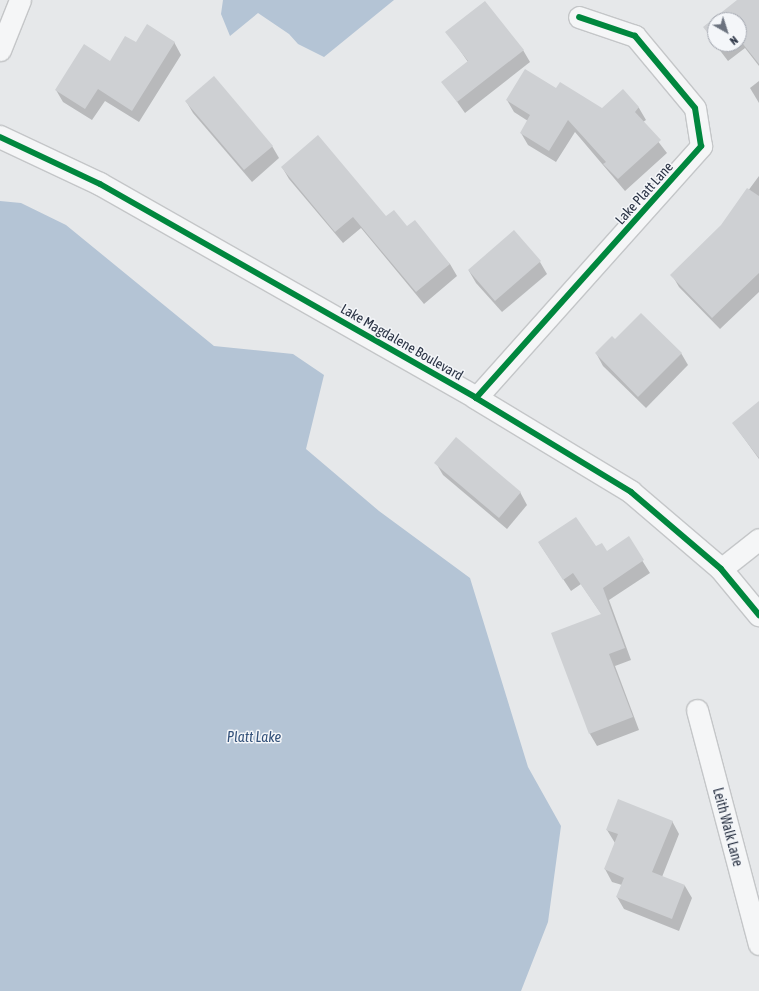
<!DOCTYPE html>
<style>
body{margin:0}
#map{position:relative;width:759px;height:991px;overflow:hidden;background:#e6e8ea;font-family:"Asap Condensed",sans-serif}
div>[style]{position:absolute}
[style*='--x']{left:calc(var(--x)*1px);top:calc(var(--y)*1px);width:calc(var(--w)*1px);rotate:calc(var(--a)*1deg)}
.water>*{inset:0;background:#b4c4d5}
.shadow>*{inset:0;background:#0003}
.building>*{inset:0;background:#ced0d3}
.roads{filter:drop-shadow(1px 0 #c4c6c8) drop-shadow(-1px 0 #c4c6c8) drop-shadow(0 1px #c4c6c8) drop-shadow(0 -1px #c4c6c8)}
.minor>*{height:21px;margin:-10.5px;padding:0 10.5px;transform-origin:10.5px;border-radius:10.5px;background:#f5f6f7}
.tertiary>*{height:22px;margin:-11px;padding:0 11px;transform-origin:11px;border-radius:11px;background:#f5f6f7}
.cycleway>*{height:6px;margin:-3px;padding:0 3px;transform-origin:3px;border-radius:3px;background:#00873e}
span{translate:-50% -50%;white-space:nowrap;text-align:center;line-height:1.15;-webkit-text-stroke:3px #f4f6f9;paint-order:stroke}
.street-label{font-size:14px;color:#2b3445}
.water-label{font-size:15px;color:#34527a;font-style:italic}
.north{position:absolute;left:707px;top:12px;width:40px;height:40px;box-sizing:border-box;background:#f4f6f9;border:1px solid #a4a8b1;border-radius:50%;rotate:141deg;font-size:11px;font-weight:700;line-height:16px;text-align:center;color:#2b3445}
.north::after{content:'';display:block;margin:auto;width:14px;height:18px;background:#6c737f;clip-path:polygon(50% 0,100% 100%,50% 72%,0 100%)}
</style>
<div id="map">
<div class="water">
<i style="clip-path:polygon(223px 0,394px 0,324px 57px,298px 44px,289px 34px,258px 13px,230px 36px,221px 14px)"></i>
<i style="clip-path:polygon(0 201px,21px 203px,66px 225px,214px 346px,293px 354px,324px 375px,306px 449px,379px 511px,470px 578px,528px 767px,561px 826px,548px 922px,521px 991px,0 991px)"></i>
</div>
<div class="shadow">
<i style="clip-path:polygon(739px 0,759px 0,759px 66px,745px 48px,728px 61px,715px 44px,739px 44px,739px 20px,715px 20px,715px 44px,704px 27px)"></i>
<i style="clip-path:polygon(447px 32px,523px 50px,530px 62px,465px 113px,443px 82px,468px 62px)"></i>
<i style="clip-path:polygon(174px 42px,181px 55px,139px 122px,105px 101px,92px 120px,63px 102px,56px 90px,110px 62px,136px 43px)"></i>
<i style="clip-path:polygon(759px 81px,759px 103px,750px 88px)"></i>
<i style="clip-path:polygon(557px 89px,603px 109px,623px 91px,639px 108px,646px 120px,643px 122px,667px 153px,625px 191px,575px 132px,556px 162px,528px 145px,521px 133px,528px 121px,514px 112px,507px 100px)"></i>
<i style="clip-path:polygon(186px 101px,272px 146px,279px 158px,252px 182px,193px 113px)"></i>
<i style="clip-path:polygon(282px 167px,407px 227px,450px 264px,457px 276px,424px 304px,361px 228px,343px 243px,289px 179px)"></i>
<i style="clip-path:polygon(759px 176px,759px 292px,720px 329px,679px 287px,672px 275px,722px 226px)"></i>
<i style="clip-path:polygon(540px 262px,547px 274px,502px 312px,476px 283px,469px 271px)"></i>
<i style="clip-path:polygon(615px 340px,681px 353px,688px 365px,646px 408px,603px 366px,596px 353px)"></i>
<i style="clip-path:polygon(759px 405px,759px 459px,733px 423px)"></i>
<i style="clip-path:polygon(436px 463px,520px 492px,527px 505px,507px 529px,443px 475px)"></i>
<i style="clip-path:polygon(628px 538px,650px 573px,609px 600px,631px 660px,615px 666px,639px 730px,597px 746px,590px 734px,602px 615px,581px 584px,571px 591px,539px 543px,595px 548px,607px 552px)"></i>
<i style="clip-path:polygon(672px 821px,679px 834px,662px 877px,685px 886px,692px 898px,679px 931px,624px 909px,617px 897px,622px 885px,612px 882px,605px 869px,615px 843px,607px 830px)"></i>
</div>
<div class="building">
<i style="clip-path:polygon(737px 0,759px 0,759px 64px,739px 39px,739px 20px,715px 20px,715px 42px,703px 27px)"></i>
<i style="clip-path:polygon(485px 1px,524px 50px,457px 102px,441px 82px,468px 61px,445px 32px)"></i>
<i style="clip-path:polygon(147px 24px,175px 42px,132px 111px,98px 89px,85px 109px,55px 90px,84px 44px,110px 61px,125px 36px,136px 42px)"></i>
<i style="clip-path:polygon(525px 69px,556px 88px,560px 82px,602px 108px,623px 89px,639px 107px,635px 112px,661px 140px,618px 179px,603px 164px,606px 162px,568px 120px,549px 151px,520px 133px,530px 115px,506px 100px)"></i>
<i style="clip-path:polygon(214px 76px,273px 146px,244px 170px,185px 101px)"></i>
<i style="clip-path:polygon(318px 135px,386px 216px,394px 210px,407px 226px,415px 220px,450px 264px,416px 292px,353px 217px,335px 232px,281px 167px)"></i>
<i style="clip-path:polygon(747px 188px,759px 196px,759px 273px,712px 318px,670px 275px,721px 225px)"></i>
<i style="clip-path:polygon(514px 230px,541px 261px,495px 301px,468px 270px)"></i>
<i style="clip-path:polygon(641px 313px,682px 353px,638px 397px,595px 353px,612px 336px,615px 339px)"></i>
<i style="clip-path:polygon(759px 401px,759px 458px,732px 423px)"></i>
<i style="clip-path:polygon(456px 437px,521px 492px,499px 518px,434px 463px)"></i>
<i style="clip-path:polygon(576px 517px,596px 546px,602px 543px,607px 551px,629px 536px,644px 560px,603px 588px,625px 648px,609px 654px,633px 717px,589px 734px,551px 633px,601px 614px,573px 573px,563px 580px,538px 542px)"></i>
<i style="clip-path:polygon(618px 799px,673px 821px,652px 872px,685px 885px,672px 919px,616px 897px,624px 878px,604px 869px,618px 834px,606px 830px)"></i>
</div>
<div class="roads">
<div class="minor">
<i style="--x:0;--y:50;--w:54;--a:-68.2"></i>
<i style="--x:476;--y:398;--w:338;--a:-48.2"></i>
<i style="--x:701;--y:146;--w:38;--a:-99"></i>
<i style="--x:695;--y:108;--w:94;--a:-129.8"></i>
<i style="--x:635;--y:36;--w:59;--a:-161.3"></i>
<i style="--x:721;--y:569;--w:48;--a:-38.3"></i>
<i style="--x:697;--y:710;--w:242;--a:75.2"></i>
</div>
<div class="tertiary">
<i style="--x:0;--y:137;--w:110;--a:25.2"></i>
<i style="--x:100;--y:184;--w:433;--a:29.6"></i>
<i style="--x:476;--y:398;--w:181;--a:31.2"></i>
<i style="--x:631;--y:492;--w:118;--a:40.5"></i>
<i style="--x:721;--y:569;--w:60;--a:50.4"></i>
</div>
</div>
<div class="cycleway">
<i style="--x:0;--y:137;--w:110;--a:25.2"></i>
<i style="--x:100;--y:184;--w:433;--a:29.6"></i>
<i style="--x:476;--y:398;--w:181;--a:31.2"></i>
<i style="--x:631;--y:492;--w:118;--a:40.5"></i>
<i style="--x:721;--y:569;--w:60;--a:50.4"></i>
<i style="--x:476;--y:398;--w:338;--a:-48.2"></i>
<i style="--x:701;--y:146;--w:38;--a:-99"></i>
<i style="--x:695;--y:108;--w:94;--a:-129.8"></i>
<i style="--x:635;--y:36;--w:59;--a:-161.3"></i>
</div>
<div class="street-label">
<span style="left:644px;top:193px;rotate:-48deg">Lake Platt Lane</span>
<span style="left:402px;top:342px;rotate:30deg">Lake Magdalene Boulevard</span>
<span style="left:728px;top:827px;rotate:75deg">Leith Walk Lane</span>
</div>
<div class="water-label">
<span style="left:254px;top:737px">Platt Lake</span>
</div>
<div class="north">N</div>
</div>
